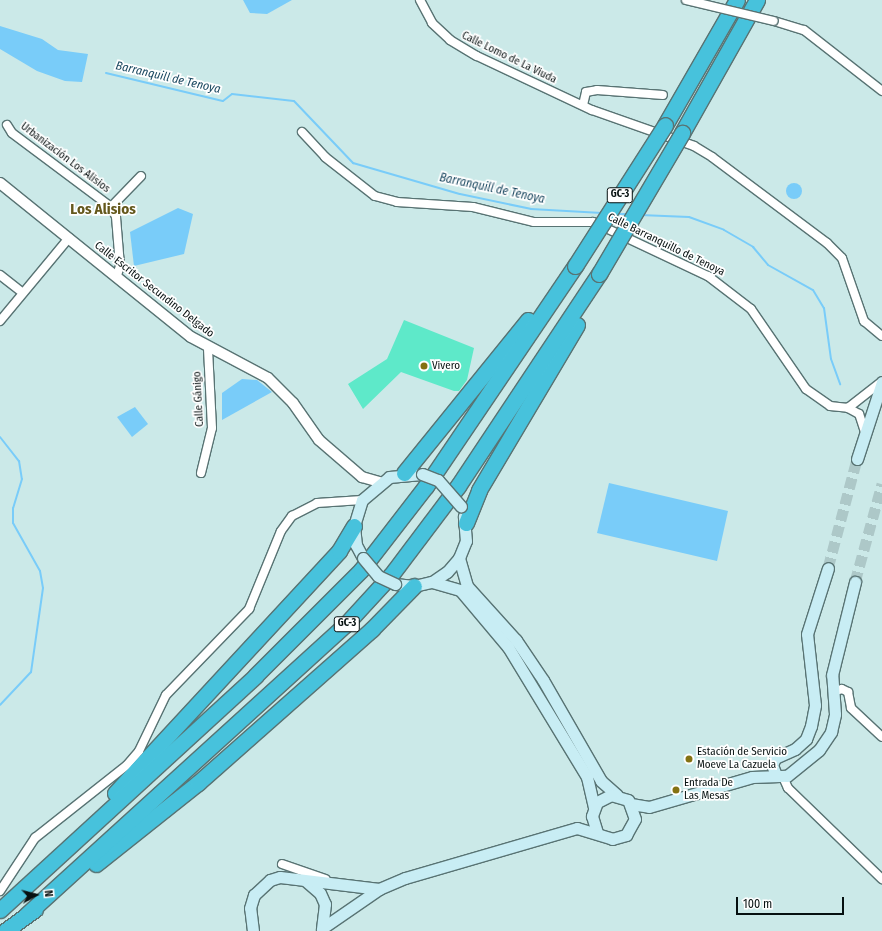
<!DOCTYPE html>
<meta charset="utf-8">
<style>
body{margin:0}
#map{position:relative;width:882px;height:931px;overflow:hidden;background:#cbe9e8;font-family:"Fira Sans Condensed",sans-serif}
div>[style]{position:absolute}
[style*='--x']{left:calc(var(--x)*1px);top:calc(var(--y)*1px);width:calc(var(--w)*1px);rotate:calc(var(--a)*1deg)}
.water>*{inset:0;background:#79ccf9}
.round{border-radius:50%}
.stream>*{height:2px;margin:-1px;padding:0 1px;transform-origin:1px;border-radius:1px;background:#79ccf9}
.building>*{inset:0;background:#5ee9c9}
.secondary-tunnel>*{height:11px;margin-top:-5.5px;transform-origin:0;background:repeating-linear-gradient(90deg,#adc8c8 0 11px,transparent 0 16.5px)}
.roads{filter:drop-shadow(1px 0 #587373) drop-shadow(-1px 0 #587373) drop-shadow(0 1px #587373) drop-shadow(0 -1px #587373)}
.minor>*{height:8px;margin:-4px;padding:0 4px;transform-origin:4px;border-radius:4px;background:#fff}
.tertiary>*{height:10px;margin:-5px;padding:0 5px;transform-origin:5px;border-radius:5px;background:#fff}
.secondary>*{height:11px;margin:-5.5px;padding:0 5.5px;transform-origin:5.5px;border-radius:5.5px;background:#c8edf4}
.motorway>*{height:15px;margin:-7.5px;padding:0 7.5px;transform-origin:7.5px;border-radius:7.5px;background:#47c2dc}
.bridges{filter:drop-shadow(1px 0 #587373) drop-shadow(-1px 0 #587373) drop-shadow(0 1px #587373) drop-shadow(0 -1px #587373)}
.minor-bridge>*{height:8px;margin:-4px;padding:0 4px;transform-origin:4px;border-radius:4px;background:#fff}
.secondary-bridge>*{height:11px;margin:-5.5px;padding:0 5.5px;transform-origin:5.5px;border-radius:5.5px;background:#c8edf4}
.motorway-bridge>*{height:15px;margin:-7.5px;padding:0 7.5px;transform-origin:7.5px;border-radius:7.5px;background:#47c2dc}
.dots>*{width:11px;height:11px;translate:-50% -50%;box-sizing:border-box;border:2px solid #fff;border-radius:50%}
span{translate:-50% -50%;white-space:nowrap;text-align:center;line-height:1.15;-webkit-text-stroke:3.5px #fff;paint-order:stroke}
.shield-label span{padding:1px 3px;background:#fff;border:1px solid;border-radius:3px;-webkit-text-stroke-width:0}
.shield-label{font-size:10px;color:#061010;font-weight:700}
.street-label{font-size:11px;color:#061010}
.poi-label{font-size:11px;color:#061010}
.left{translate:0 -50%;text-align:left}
.water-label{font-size:12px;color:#19475f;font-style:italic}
.district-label{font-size:15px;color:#64581c;font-weight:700}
.north{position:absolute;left:16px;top:875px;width:40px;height:40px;-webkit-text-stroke:3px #fff;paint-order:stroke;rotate:83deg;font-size:11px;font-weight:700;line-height:16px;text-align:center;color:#061010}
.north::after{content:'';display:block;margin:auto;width:14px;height:18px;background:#061010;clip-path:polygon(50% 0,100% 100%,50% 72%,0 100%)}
.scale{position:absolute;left:736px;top:897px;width:108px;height:18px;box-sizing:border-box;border:2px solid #061010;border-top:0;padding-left:5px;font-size:12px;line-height:14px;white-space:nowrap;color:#061010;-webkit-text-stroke:3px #fff;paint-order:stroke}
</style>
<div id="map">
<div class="water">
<i style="clip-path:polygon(243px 0,292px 0,267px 14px,250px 13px)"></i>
<i style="clip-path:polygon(0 26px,42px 39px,58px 50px,88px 54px,82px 82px,65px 81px,37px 71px,0 49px)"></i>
<i class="round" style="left:786px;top:183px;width:16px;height:16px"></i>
<i style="clip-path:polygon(178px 208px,193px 214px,184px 254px,134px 266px,130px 232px)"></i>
<i style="clip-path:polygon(242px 379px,257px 380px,272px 392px,222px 420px,222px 393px)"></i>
<i style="clip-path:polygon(135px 407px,148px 424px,132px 437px,117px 417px)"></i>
<i style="clip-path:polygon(609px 483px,728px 511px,717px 561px,597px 533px)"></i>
</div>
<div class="stream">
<i style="--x:106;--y:73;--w:120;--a:13.5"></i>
<i style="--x:223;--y:101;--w:11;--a:-38"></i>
<i style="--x:232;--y:94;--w:62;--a:6.4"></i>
<i style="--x:294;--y:101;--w:86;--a:46.4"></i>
<i style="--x:353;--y:163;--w:111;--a:16.2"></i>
<i style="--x:460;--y:194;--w:73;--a:11.9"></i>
<i style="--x:531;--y:209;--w:71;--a:3.2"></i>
<i style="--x:616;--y:214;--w:12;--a:0"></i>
<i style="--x:640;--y:215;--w:49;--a:2.3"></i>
<i style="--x:689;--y:217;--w:37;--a:20"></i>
<i style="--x:724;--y:230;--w:34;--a:30"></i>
<i style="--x:753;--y:247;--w:23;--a:50"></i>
<i style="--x:768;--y:265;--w:51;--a:29.1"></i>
<i style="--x:813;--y:290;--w:21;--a:59"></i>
<i style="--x:824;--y:308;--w:51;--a:82.2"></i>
<i style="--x:831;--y:359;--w:27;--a:70"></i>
<i style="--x:0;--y:437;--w:31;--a:52"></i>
<i style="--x:19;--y:461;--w:18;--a:81"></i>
<i style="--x:22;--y:479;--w:30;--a:107"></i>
<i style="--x:13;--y:508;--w:15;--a:90"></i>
<i style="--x:13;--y:523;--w:55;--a:60.6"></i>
<i style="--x:40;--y:571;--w:17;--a:80"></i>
<i style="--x:43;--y:588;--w:85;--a:98.1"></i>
<i style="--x:31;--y:672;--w:45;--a:133.2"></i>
</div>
<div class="building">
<i style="clip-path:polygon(404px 320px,474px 348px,467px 380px,459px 391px,454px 391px,401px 372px,363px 409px,348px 384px,387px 359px)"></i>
</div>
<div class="secondary-tunnel">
<i style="--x:828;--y:568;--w:113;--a:-75.1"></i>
<i style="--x:855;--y:582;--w:102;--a:-74.6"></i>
</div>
<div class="roads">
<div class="minor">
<i style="--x:420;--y:0;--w:26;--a:62"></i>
<i style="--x:432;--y:23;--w:25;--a:43"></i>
<i style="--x:450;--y:40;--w:31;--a:31"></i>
<i style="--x:477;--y:56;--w:127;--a:25.2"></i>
<i style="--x:592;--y:110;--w:108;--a:19.4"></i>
<i style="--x:694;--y:146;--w:21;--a:31"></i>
<i style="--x:712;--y:157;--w:144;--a:36.8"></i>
<i style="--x:827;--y:243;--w:21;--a:45"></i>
<i style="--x:842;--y:258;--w:67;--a:70.8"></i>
<i style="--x:864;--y:321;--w:23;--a:40"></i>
<i style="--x:774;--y:21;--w:31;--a:17"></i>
<i style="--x:804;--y:30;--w:99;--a:38"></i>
<i style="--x:583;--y:105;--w:13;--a:-77"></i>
<i style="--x:586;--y:92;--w:11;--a:-10"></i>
<i style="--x:597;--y:90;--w:66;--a:4.3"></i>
<i style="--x:7;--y:125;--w:9;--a:58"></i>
<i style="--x:12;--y:133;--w:124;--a:36.8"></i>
<i style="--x:111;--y:207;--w:11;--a:63"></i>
<i style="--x:116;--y:217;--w:49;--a:85.3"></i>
<i style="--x:120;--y:266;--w:9;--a:108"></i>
<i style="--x:302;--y:132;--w:34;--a:47"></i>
<i style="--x:325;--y:157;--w:63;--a:38"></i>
<i style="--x:375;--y:196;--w:23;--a:15"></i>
<i style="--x:397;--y:202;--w:76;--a:3.8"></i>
<i style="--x:473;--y:207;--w:63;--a:13.8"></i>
<i style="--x:534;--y:222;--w:59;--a:0"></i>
<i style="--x:593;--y:222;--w:127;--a:25.2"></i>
<i style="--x:708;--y:276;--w:54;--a:37.5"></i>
<i style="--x:751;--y:309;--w:97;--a:55.5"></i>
<i style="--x:806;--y:389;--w:29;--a:35"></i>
<i style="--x:830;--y:406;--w:18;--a:6"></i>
<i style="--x:111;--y:207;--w:43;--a:-45.9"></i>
<i style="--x:0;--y:275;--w:29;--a:38"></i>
<i style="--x:0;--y:321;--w:108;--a:-50.3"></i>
<i style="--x:865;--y:432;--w:19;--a:-108"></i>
<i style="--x:859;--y:414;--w:13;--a:-151"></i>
<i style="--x:848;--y:408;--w:42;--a:-38.2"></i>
<i style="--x:201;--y:473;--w:46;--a:-76.3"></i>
<i style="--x:212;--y:428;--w:80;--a:-92.9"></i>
<i style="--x:833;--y:692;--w:9;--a:-18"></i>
<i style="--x:842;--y:689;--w:7;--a:27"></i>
<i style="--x:848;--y:692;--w:16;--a:79"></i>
<i style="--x:851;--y:708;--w:42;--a:43.1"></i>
<i style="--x:783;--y:777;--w:12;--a:66"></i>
<i style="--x:788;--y:788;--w:131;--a:44.1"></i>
<i style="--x:282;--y:864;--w:46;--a:19.2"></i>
<i style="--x:0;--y:891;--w:64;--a:-56.6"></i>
<i style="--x:35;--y:838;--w:117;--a:-38.4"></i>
<i style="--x:127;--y:765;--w:18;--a:-49"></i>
<i style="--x:139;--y:751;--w:62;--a:-64.3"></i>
<i style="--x:166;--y:695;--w:120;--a:-46"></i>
<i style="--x:249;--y:609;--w:84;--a:-67.7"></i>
<i style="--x:281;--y:531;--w:19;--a:-54"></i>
<i style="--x:292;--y:516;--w:28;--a:-27"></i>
<i style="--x:317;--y:503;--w:45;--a:-3.8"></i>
</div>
<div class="tertiary">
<i style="--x:0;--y:183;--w:245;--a:38.9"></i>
<i style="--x:191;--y:337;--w:87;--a:28"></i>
<i style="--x:268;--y:378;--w:35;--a:45"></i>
<i style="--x:293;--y:403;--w:45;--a:54.9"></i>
<i style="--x:319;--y:440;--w:57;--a:40.7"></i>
<i style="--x:362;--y:477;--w:19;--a:16"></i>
</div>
<div class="secondary">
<i style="--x:857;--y:459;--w:81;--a:-72"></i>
<i style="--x:363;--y:558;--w:15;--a:-118"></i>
<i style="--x:356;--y:545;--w:19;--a:-96"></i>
<i style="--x:354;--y:526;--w:27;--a:-73"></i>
<i style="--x:362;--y:500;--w:35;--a:-40"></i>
<i style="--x:389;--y:477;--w:33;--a:-5"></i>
<i style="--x:459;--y:558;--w:29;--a:74"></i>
<i style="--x:467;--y:586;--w:73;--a:47.8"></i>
<i style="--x:516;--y:640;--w:48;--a:56"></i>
<i style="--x:543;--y:680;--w:116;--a:60.1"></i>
<i style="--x:601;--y:781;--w:21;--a:41"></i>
<i style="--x:432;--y:582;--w:29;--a:16"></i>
<i style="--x:460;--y:590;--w:75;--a:49.9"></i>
<i style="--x:508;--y:647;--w:152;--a:58.7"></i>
<i style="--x:587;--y:777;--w:31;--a:77"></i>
<i style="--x:395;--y:584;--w:19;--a:6"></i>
<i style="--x:414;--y:586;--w:18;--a:-13"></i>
<i style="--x:432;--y:582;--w:18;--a:-34"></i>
<i style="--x:447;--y:572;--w:18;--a:-49"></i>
<i style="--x:459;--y:558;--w:18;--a:-68"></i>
<i style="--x:466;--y:541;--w:25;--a:-95"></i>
<i style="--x:776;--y:775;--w:11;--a:-112"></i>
<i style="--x:772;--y:765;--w:8;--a:-67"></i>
<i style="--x:775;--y:758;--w:22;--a:-24"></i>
<i style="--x:795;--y:749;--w:15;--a:-42"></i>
<i style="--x:806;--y:739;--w:14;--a:-69"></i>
<i style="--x:811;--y:726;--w:21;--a:-79"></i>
<i style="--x:815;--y:705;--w:71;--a:-96.4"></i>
<i style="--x:807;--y:634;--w:69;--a:-72.3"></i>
<i style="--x:631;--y:804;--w:18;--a:9"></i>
<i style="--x:649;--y:807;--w:107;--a:-16.2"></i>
<i style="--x:752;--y:777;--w:35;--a:-2"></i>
<i style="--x:787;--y:776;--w:41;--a:-39.1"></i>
<i style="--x:819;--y:750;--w:22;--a:-56"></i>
<i style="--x:831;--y:732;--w:18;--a:-77"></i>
<i style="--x:835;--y:714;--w:39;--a:-94"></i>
<i style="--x:832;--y:675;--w:96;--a:-76.1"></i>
<i style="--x:306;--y:881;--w:18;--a:41"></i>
<i style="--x:320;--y:893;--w:12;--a:66"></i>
<i style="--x:325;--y:904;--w:26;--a:97"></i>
<i style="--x:324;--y:927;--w:67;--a:-34.6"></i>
<i style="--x:379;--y:889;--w:28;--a:-23"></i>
<i style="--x:405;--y:878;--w:179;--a:-16.2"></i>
<i style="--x:577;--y:828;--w:37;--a:17"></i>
<i style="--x:612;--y:839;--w:15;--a:-16"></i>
<i style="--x:626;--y:835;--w:18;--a:-61"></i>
<i style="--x:635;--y:819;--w:20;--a:-110"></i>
<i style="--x:628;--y:800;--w:18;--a:-164"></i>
<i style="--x:611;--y:795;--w:16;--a:153"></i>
<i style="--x:597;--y:802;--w:15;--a:110"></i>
<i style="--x:592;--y:816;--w:17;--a:73"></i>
<i style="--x:253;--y:931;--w:23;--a:-97"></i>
<i style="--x:250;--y:908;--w:14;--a:-73"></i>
<i style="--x:254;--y:895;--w:22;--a:-43"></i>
<i style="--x:270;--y:880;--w:10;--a:-17"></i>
<i style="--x:280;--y:877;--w:100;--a:6.9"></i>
</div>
<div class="motorway">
<i style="--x:665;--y:125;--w:144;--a:-60.1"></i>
<i style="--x:682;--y:133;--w:153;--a:-60.6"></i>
<i style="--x:404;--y:473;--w:197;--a:-51"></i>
<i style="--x:466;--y:523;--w:35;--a:-68"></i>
<i style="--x:479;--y:490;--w:192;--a:-59.3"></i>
<i style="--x:115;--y:793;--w:330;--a:-47.2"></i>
<i style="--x:339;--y:551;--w:29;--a:-59"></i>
<i style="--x:96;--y:864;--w:130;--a:-38.5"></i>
<i style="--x:198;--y:783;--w:232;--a:-41.5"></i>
<i style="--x:372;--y:629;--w:60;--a:-45.7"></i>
<i style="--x:0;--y:910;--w:346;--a:-42.5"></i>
<i style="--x:255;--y:676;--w:150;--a:-45"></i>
<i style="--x:361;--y:570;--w:106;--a:-52.3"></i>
<i style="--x:426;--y:486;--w:266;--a:-55.9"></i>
<i style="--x:26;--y:915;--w:431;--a:-42.3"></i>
<i style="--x:345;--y:625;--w:68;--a:-47.4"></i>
<i style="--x:391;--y:575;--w:111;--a:-53"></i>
<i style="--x:458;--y:486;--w:255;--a:-56.4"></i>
<i style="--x:5;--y:931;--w:37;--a:-36"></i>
</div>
</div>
<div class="bridges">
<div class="minor-bridge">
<i style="--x:686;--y:0;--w:90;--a:13.4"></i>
</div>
<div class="secondary-bridge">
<i style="--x:422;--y:474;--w:17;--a:21"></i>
<i style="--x:438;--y:480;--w:35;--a:49"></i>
<i style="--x:363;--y:558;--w:23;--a:50"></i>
<i style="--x:378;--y:576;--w:19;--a:25"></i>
</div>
<div class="motorway-bridge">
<i style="--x:575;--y:266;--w:167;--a:-57.4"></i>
<i style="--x:599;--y:274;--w:164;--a:-59.5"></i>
</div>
</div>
<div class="dots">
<i style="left:424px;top:366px;background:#847213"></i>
<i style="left:689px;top:759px;background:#847213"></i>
<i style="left:676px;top:790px;background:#847213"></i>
</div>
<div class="shield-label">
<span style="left:620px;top:195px">GC-3</span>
<span style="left:347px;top:624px">GC-3</span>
</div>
<div class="street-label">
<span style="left:509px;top:58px;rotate:26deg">Calle Lomo de La Viuda</span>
<span style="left:65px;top:158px;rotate:37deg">Urbanización Los Alisios</span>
<span style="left:666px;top:245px;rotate:26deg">Calle Barranquillo de Tenoya</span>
<span style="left:154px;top:290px;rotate:38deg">Calle Escritor Secundino Delgado</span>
<span style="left:199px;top:399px;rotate:-93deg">Calle Gánigo</span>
</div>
<div class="poi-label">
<span class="left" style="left:432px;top:366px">Vivero</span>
<span class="left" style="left:697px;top:759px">Estación de Servicio<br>Moeve La Cazuela</span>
<span class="left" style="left:684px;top:790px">Entrada De<br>Las Mesas</span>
</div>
<div class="water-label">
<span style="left:168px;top:78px;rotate:13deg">Barranquill de Tenoya</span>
<span style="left:492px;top:189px;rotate:12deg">Barranquill de Tenoya</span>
</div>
<div class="district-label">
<span style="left:103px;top:210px">Los Alisios</span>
</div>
<div class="north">N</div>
<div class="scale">100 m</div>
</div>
